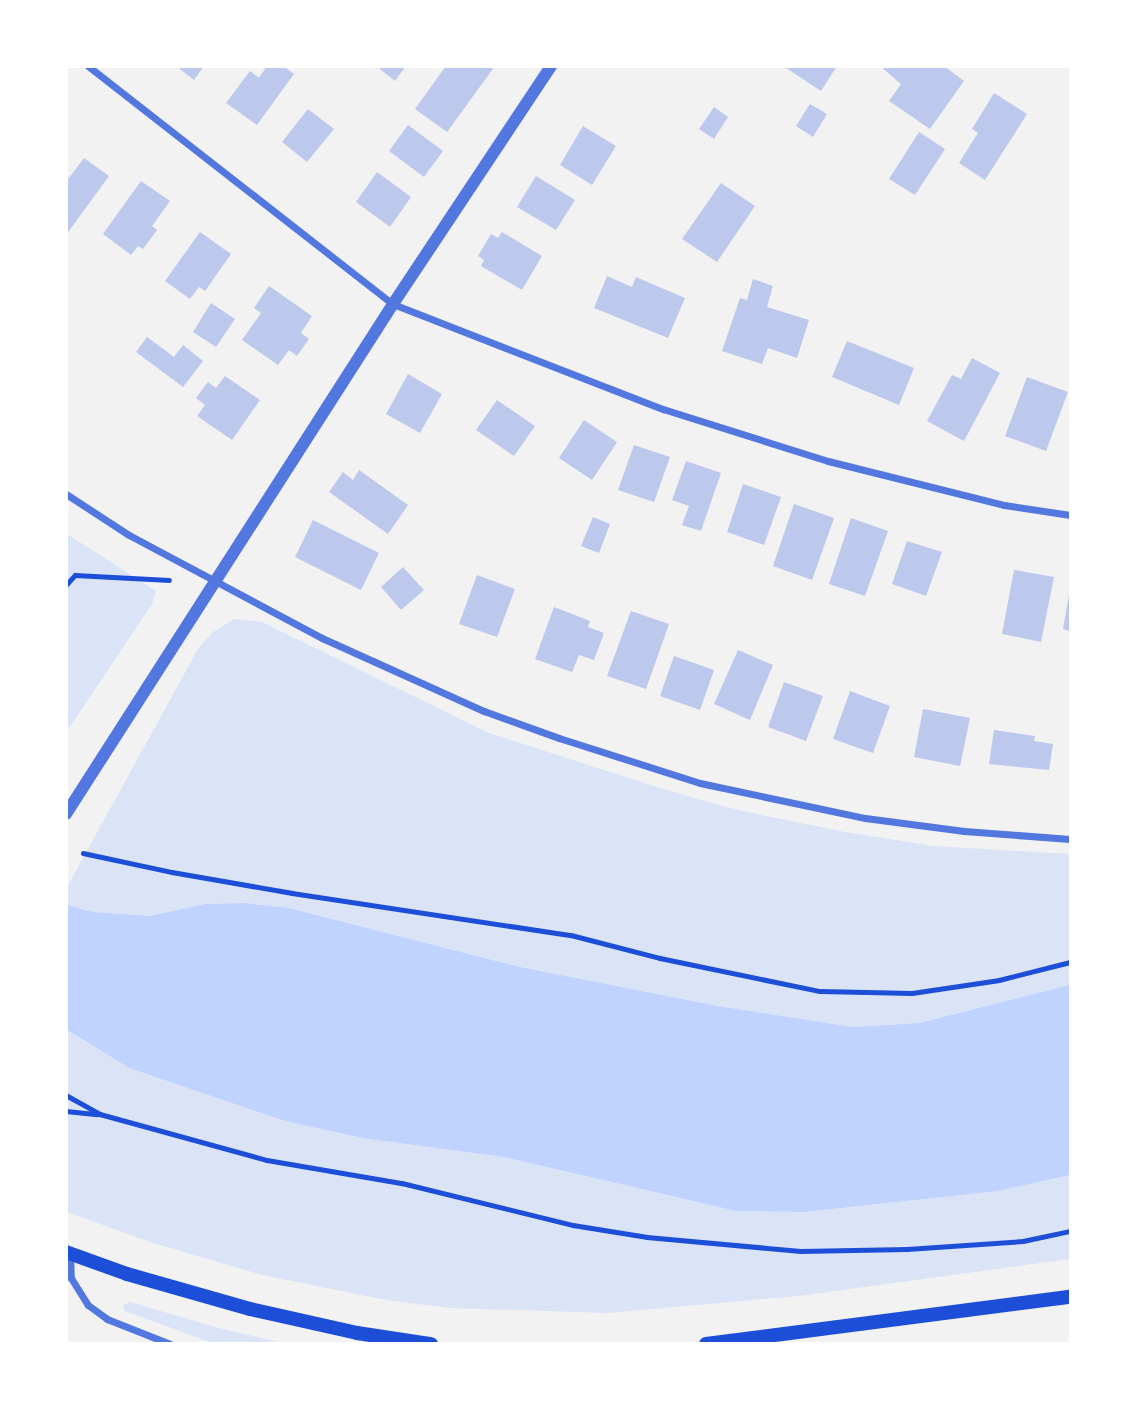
<!DOCTYPE html>
<style>
body{margin:0}
#map{position:relative;width:1137px;height:1410px;overflow:hidden;background:#f2f2f2;font-family:Figtree,sans-serif}
div>[style]{position:absolute}
[style*='--x']{left:calc(var(--x)*1px);top:calc(var(--y)*1px);width:calc(var(--w)*1px);rotate:calc(var(--a)*1deg)}
.green>*{inset:0;background:#dbe4f7}
.water>*{inset:0;background:#bfd3fe}
.building>*{inset:0;background:#bdc9ec}
.path>*{height:4.5px;margin:-2.25px;padding:0 2.25px;transform-origin:2.25px;border-radius:2.25px;background:#1d4ed8}
.minor>*{height:7px;margin:-3.5px;padding:0 3.5px;transform-origin:3.5px;border-radius:3.5px;background:#5277de}
.tertiary>*{height:12px;margin:-6px;padding:0 6px;transform-origin:6px;border-radius:6px;background:#5277de}
.secondary>*{height:14px;margin:-7px;padding:0 7px;transform-origin:7px;border-radius:7px;background:#1d4ed8}
span{translate:-50% -50%;white-space:nowrap;text-align:center;line-height:1.15;-webkit-text-stroke:5px #fff;paint-order:stroke}
.frame{position:absolute;inset:0;border:68px solid #fff;pointer-events:none}
</style>
<div id="map">
<div class="green">
<i style="clip-path:polygon(67px 534px,156px 591px,152px 604px,67px 731px)"></i>
<i style="clip-path:polygon(234px 619px,262px 622px,489px 733px,660px 788px,733px 809px,845px 832px,934px 846px,1070px 854px,1070px 985px,919px 1023px,853px 1027px,718px 1006px,520px 967px,289px 908px,246px 903px,205px 904px,149px 916px,93px 912px,67px 905px,67px 887px,198px 649px,213px 632px)"></i>
<i style="clip-path:polygon(66px 1030px,129px 1068px,285px 1121px,504px 1157px,736px 1211px,804px 1212px,925px 1199px,998px 1191px,1070px 1175px,1070px 1259px,799px 1296px,608px 1313px,449px 1308px,386px 1300px,262px 1275px,150px 1242px,67px 1212px)"></i>
<i style="clip-path:polygon(130px 1302px,219px 1328px,282px 1343px,212px 1343px,125px 1311px,123px 1305px)"></i>
</div>
<div class="water">
<i style="clip-path:polygon(246px 903px,289px 908px,520px 967px,718px 1006px,853px 1027px,919px 1023px,1070px 985px,1070px 1175px,998px 1191px,925px 1199px,804px 1212px,736px 1211px,504px 1157px,363px 1138px,285px 1121px,129px 1068px,67px 1030px,67px 905px,93px 912px,149px 916px,205px 904px)"></i>
</div>
<div class="building">
<i style="clip-path:polygon(176px 66px,204px 66px,194px 80px)"></i>
<i style="clip-path:polygon(267px 66px,283px 66px,294px 74px,257px 125px,226px 103px,250px 71px,259px 78px)"></i>
<i style="clip-path:polygon(376px 66px,406px 66px,395px 81px)"></i>
<i style="clip-path:polygon(446px 66px,495px 66px,447px 132px,415px 109px)"></i>
<i style="clip-path:polygon(783px 66px,837px 66px,821px 91px)"></i>
<i style="clip-path:polygon(880px 66px,944px 66px,964px 81px,930px 129px,889px 101px,901px 84px)"></i>
<i style="clip-path:polygon(994px 93px,1027px 114px,985px 180px,959px 163px,978px 133px,972px 129px)"></i>
<i style="clip-path:polygon(810px 104px,827px 114px,813px 137px,796px 126px)"></i>
<i style="clip-path:polygon(714px 107px,728px 117px,714px 139px,699px 129px)"></i>
<i style="clip-path:polygon(308px 109px,334px 129px,307px 162px,282px 142px)"></i>
<i style="clip-path:polygon(408px 125px,443px 151px,424px 177px,389px 151px)"></i>
<i style="clip-path:polygon(583px 126px,616px 146px,592px 185px,560px 165px)"></i>
<i style="clip-path:polygon(919px 132px,945px 149px,915px 195px,889px 179px)"></i>
<i style="clip-path:polygon(84px 158px,109px 176px,66px 235px,66px 182px)"></i>
<i style="clip-path:polygon(377px 172px,411px 197px,390px 227px,356px 202px)"></i>
<i style="clip-path:polygon(536px 176px,575px 200px,556px 230px,517px 207px)"></i>
<i style="clip-path:polygon(141px 181px,170px 201px,152px 226px,157px 230px,143px 249px,138px 246px,131px 255px,103px 234px)"></i>
<i style="clip-path:polygon(721px 183px,755px 206px,717px 262px,682px 239px)"></i>
<i style="clip-path:polygon(200px 232px,231px 254px,205px 291px,199px 287px,190px 299px,165px 281px)"></i>
<i style="clip-path:polygon(502px 232px,542px 256px,522px 290px,481px 266px,484px 260px,478px 256px,491px 234px,498px 238px)"></i>
<i style="clip-path:polygon(607px 276px,632px 287px,636px 277px,685px 298px,668px 338px,594px 308px)"></i>
<i style="clip-path:polygon(753px 279px,773px 286px,767px 307px,809px 320px,797px 358px,768px 348px,762px 364px,722px 351px,740px 298px,747px 300px)"></i>
<i style="clip-path:polygon(269px 286px,312px 316px,301px 333px,309px 339px,297px 356px,289px 350px,278px 365px,242px 340px,261px 313px,254px 308px)"></i>
<i style="clip-path:polygon(211px 303px,235px 319px,216px 347px,193px 332px)"></i>
<i style="clip-path:polygon(147px 337px,174px 357px,183px 345px,203px 361px,183px 387px,136px 352px)"></i>
<i style="clip-path:polygon(847px 341px,914px 368px,899px 405px,832px 377px)"></i>
<i style="clip-path:polygon(972px 358px,1000px 373px,964px 441px,927px 421px,952px 375px,961px 379px)"></i>
<i style="clip-path:polygon(408px 374px,442px 394px,420px 433px,386px 414px)"></i>
<i style="clip-path:polygon(225px 376px,260px 400px,232px 440px,197px 416px,205px 405px,196px 398px,208px 382px,216px 388px)"></i>
<i style="clip-path:polygon(1027px 377px,1068px 392px,1046px 451px,1005px 436px)"></i>
<i style="clip-path:polygon(497px 400px,535px 426px,514px 456px,476px 430px)"></i>
<i style="clip-path:polygon(584px 420px,617px 442px,592px 480px,559px 458px)"></i>
<i style="clip-path:polygon(634px 445px,670px 457px,654px 502px,618px 490px)"></i>
<i style="clip-path:polygon(686px 461px,721px 473px,701px 531px,682px 525px,689px 506px,672px 500px)"></i>
<i style="clip-path:polygon(359px 470px,408px 505px,388px 534px,329px 492px,343px 472px,353px 480px)"></i>
<i style="clip-path:polygon(743px 484px,781px 497px,764px 545px,727px 532px)"></i>
<i style="clip-path:polygon(794px 504px,834px 518px,812px 580px,773px 566px)"></i>
<i style="clip-path:polygon(593px 517px,610px 524px,599px 553px,581px 546px)"></i>
<i style="clip-path:polygon(851px 518px,888px 531px,865px 596px,829px 584px)"></i>
<i style="clip-path:polygon(313px 520px,379px 553px,361px 590px,295px 557px)"></i>
<i style="clip-path:polygon(907px 541px,942px 552px,926px 596px,892px 584px)"></i>
<i style="clip-path:polygon(403px 567px,424px 590px,401px 610px,381px 587px)"></i>
<i style="clip-path:polygon(1014px 570px,1054px 577px,1041px 642px,1002px 634px)"></i>
<i style="clip-path:polygon(477px 575px,515px 589px,497px 637px,459px 624px)"></i>
<i style="clip-path:polygon(1069px 595px,1070px 595px,1070px 631px,1063px 629px)"></i>
<i style="clip-path:polygon(554px 607px,590px 621px,588px 627px,604px 633px,594px 660px,579px 655px,572px 672px,535px 659px)"></i>
<i style="clip-path:polygon(631px 611px,669px 624px,646px 689px,607px 676px)"></i>
<i style="clip-path:polygon(738px 650px,773px 665px,750px 720px,714px 704px)"></i>
<i style="clip-path:polygon(674px 656px,714px 670px,700px 710px,660px 696px)"></i>
<i style="clip-path:polygon(784px 682px,823px 696px,806px 741px,768px 727px)"></i>
<i style="clip-path:polygon(850px 691px,890px 706px,873px 753px,833px 739px)"></i>
<i style="clip-path:polygon(923px 709px,970px 718px,960px 766px,914px 757px)"></i>
<i style="clip-path:polygon(994px 730px,1035px 736px,1034px 741px,1053px 744px,1049px 770px,989px 764px)"></i>
</div>
<div class="path">
<i style="--x:66;--y:585;--w:13;--a:-48"></i>
<i style="--x:75;--y:575;--w:94;--a:3"></i>
<i style="--x:83;--y:853;--w:91;--a:12.1"></i>
<i style="--x:172;--y:872;--w:122;--a:9.9"></i>
<i style="--x:292;--y:893;--w:282;--a:8.6"></i>
<i style="--x:571;--y:935;--w:92;--a:14.5"></i>
<i style="--x:660;--y:958;--w:163;--a:11.7"></i>
<i style="--x:820;--y:991;--w:92;--a:1.2"></i>
<i style="--x:912;--y:993;--w:88;--a:-8.5"></i>
<i style="--x:999;--y:980;--w:73;--a:-14.2"></i>
<i style="--x:66;--y:1095;--w:39;--a:29"></i>
<i style="--x:100;--y:1114;--w:173;--a:15.4"></i>
<i style="--x:267;--y:1160;--w:137;--a:9.7"></i>
<i style="--x:402;--y:1183;--w:176;--a:13.8"></i>
<i style="--x:573;--y:1225;--w:75;--a:9.2"></i>
<i style="--x:647;--y:1237;--w:154;--a:5.2"></i>
<i style="--x:800;--y:1251;--w:107;--a:-1.1"></i>
<i style="--x:907;--y:1249;--w:116;--a:-3.9"></i>
<i style="--x:1023;--y:1241;--w:48;--a:-12"></i>
<i style="--x:66;--y:1111;--w:31;--a:6"></i>
</div>
<div class="minor">
<i style="--x:88;--y:66;--w:387;--a:38"></i>
<i style="--x:393;--y:304;--w:290;--a:21.3"></i>
<i style="--x:663;--y:409;--w:173;--a:17.5"></i>
<i style="--x:828;--y:461;--w:181;--a:14"></i>
<i style="--x:1004;--y:505;--w:67;--a:8.6"></i>
<i style="--x:66;--y:494;--w:75;--a:33.1"></i>
<i style="--x:129;--y:535;--w:219;--a:28.1"></i>
<i style="--x:322;--y:638;--w:178;--a:24.3"></i>
<i style="--x:484;--y:711;--w:80;--a:19.8"></i>
<i style="--x:559;--y:738;--w:148;--a:17.7"></i>
<i style="--x:700;--y:783;--w:169;--a:12"></i>
<i style="--x:865;--y:818;--w:100;--a:7.5"></i>
<i style="--x:964;--y:831;--w:106;--a:4.3"></i>
<i style="--x:70;--y:1254;--w:24;--a:88"></i>
<i style="--x:71;--y:1278;--w:32;--a:58"></i>
<i style="--x:88;--y:1305;--w:24;--a:36"></i>
<i style="--x:107;--y:1319;--w:68;--a:21.6"></i>
</div>
<div class="tertiary">
<i style="--x:66;--y:814;--w:606;--a:-57.33"></i>
<i style="--x:393;--y:304;--w:286;--a:-56.4"></i>
</div>
<div class="secondary">
<i style="--x:66;--y:1252;--w:65;--a:19.8"></i>
<i style="--x:127;--y:1274;--w:128;--a:15.9"></i>
<i style="--x:250;--y:1309;--w:110;--a:12.6"></i>
<i style="--x:357;--y:1333;--w:75;--a:8.5"></i>
<i style="--x:706;--y:1344;--w:367;--a:-7.4"></i>
</div>
<div class="frame"></div>
</div>
